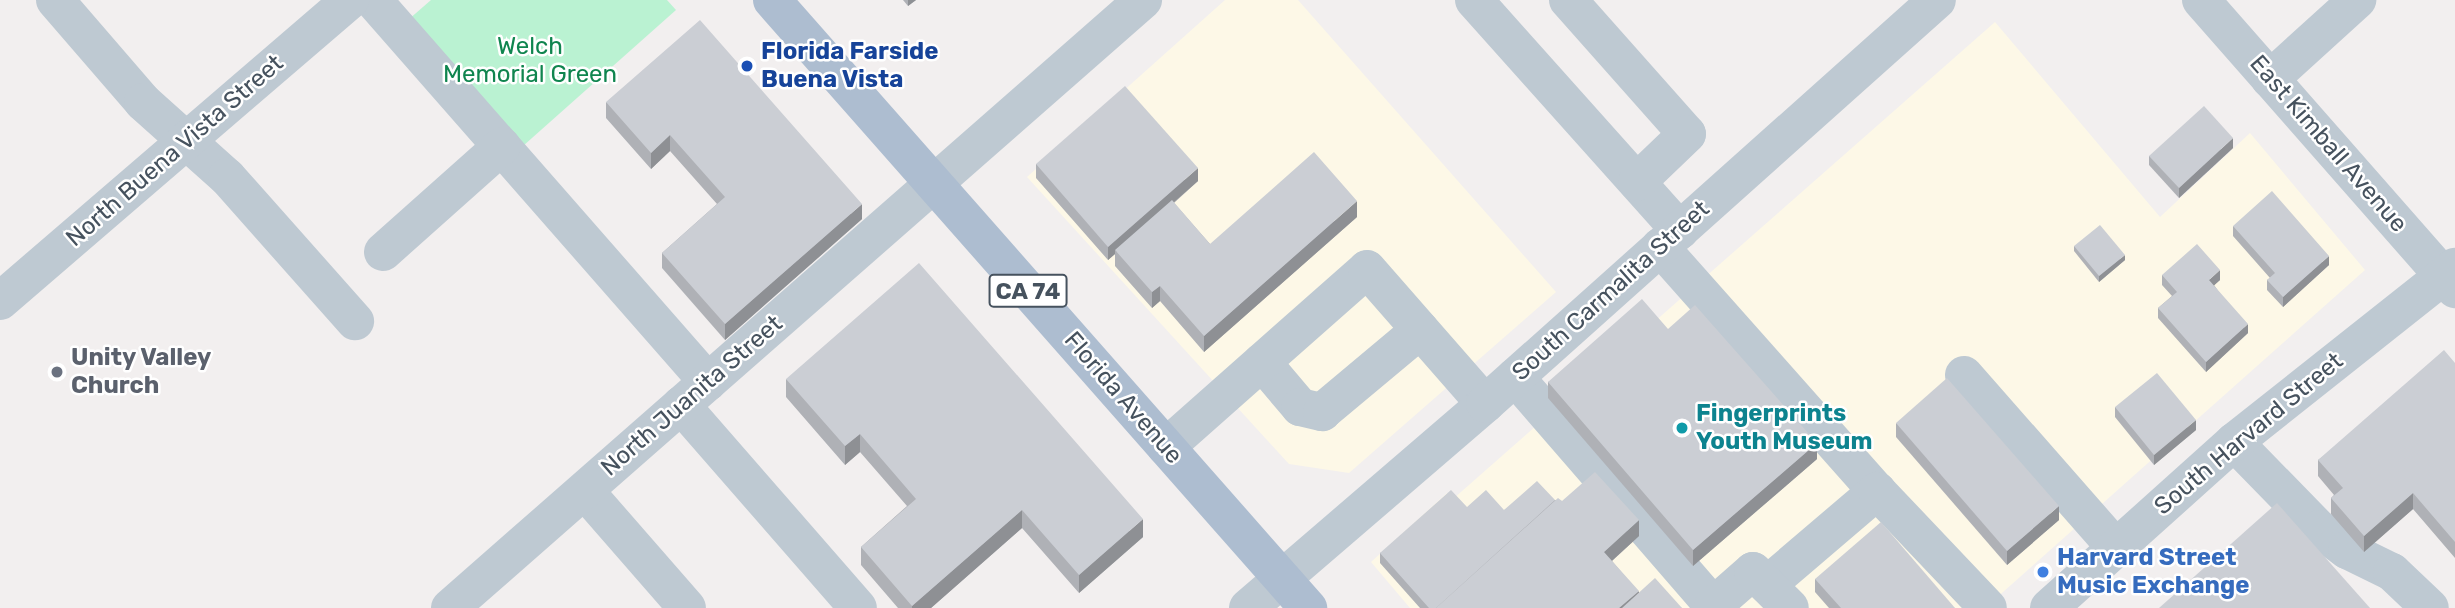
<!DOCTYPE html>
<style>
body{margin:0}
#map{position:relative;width:2455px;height:608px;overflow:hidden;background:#f2efef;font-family:Rubik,sans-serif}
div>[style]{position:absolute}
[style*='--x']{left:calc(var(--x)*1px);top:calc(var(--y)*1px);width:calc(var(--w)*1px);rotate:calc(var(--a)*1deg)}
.commercial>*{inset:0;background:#fdf8e7}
.green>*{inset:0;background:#baf2d2}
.minor>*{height:38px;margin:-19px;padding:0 19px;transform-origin:19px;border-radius:19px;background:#bec9d2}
.major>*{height:38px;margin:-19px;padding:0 19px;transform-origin:19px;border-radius:19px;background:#adbdd0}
.wall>*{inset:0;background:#afb1b6}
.shaded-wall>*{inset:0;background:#8e9094}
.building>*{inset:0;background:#cbced4}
.dots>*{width:19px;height:19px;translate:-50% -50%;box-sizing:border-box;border:4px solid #fff;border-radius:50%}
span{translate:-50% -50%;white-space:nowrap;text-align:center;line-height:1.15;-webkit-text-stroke:5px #fff;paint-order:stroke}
.shield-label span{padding:2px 5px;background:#fff;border:2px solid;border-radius:5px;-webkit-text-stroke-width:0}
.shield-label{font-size:23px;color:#46525e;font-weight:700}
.park-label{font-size:24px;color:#10854f}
.transit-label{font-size:24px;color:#164399;font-weight:700}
.left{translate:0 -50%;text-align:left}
.street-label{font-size:24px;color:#46525e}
.worship-label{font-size:24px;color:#5b616d;font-weight:700}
.culture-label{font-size:24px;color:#0d838f;font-weight:700}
.shop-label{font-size:24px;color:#366cbe;font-weight:700}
</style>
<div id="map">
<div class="commercial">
<i style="clip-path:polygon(1225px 0,1298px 0,1556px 292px,1349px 473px,1289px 464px,1027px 177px)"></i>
<i style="clip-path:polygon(1995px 22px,2160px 217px,2250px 133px,2365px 270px,1985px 608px,1410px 608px,1371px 562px,1447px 493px,1453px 499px)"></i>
</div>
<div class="green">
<i style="clip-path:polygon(431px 0,667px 0,676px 10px,523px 146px,408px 20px)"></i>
</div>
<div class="minor">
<i style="--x:55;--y:0;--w:135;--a:49.2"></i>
<i style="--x:143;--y:102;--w:113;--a:41.8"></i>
<i style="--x:227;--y:177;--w:193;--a:48.4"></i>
<i style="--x:373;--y:0;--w:508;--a:48.75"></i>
<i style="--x:1474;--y:0;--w:309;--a:48.2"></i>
<i style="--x:1568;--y:0;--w:179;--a:48.4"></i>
<i style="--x:1687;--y:134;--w:69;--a:136.2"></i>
<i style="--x:2201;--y:0;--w:385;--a:48.7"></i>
<i style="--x:2270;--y:79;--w:118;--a:-42.2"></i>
<i style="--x:1660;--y:247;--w:327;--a:48.4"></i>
<i style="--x:383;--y:252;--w:159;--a:-41.7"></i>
<i style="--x:0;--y:301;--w:462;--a:-40.7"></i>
<i style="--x:1262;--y:362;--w:59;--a:49.8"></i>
<i style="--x:1300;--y:407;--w:23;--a:13"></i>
<i style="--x:1322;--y:412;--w:128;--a:-39.9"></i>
<i style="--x:1964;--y:375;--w:230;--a:48.7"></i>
<i style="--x:1515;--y:377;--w:306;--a:49.1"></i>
<i style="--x:681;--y:405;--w:269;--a:48.9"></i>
<i style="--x:2234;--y:442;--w:122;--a:45.7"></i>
<i style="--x:2319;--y:529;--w:35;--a:37"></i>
<i style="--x:2347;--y:550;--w:50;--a:26.1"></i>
<i style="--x:2392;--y:572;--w:52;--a:43.5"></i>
<i style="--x:1166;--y:447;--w:268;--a:-41.5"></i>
<i style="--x:1367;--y:269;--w:179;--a:48.8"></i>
<i style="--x:585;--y:491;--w:155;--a:48.9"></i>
<i style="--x:1767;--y:585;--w:145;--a:-40.5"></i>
<i style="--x:1877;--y:491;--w:161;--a:46.5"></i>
<i style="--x:1713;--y:606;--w:53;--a:-41.2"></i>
<i style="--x:1753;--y:571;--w:52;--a:45"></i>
<i style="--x:450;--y:608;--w:922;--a:-41.26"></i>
<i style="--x:1248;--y:608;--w:313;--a:-40.7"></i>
<i style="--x:1485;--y:404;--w:606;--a:-41.79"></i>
<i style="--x:2049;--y:608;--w:249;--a:-41.9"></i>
<i style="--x:2234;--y:442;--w:282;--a:-38.4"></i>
</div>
<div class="major">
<i style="--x:772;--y:0;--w:811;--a:48.6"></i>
</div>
<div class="wall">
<i style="clip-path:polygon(903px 0,916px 0,908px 6px)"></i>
<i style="clip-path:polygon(606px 102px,862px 219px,725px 340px,662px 268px,662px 253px,717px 204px,670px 151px,651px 169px,606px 118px)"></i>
<i style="clip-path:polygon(2233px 148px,2179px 198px,2149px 165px,2149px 156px)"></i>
<i style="clip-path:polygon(1036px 164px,1198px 181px,1174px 203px,1210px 244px,1357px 217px,1204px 352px,1160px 301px,1152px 308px,1115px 266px,1115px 254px,1108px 260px,1036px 178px)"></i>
<i style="clip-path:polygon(2233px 226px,2329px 265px,2283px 307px,2267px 290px,2267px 280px,2270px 278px,2233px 236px)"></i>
<i style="clip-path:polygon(2074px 246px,2125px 260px,2099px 282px,2074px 251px)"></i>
<i style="clip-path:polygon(2162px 275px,2220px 280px,2214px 285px,2248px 333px,2206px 372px,2158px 318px,2158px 308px,2172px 296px,2162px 285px)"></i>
<i style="clip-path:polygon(1668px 329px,1817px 459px,1693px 566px,1548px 398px,1548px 382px)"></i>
<i style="clip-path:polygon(2455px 363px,2455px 558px,2413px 509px,2364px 552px,2331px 514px,2331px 498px,2334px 495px,2318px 476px,2318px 460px)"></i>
<i style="clip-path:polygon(786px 379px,1143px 537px,1079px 593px,1022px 528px,931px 608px,898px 608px,861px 565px,861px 547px,907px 506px,860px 452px,845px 465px,786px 397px)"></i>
<i style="clip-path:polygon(2115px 407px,2196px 430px,2154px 465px,2115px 417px)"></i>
<i style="clip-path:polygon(1896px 423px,2059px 520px,2007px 565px,1896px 437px)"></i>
<i style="clip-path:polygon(1555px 500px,1562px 501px,1639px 536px,1612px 561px,1639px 593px,1682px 608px,1420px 608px,1380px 563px,1380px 553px,1467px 507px,1504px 510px)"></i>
<i style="clip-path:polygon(1815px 579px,1955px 608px,1829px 608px,1815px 592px)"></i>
</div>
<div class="shaded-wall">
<i style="clip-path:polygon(908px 0,916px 0,908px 6px)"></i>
<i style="clip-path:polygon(670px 135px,670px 151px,651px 169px,651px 153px)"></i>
<i style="clip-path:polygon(2233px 138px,2233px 148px,2179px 198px,2179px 188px)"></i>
<i style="clip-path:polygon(1198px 168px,1198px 181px,1117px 252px,1115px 250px,1115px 254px,1108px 260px,1108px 247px)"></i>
<i style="clip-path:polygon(1357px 201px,1357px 217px,1204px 352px,1204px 336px)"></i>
<i style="clip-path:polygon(862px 204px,862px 219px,725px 340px,725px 324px)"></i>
<i style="clip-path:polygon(2125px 255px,2125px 260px,2099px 282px,2099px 276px)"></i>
<i style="clip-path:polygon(2329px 256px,2329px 265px,2283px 307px,2283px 297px)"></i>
<i style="clip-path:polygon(2220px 270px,2220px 280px,2209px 290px,2209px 280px)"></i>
<i style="clip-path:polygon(1160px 286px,1160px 301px,1152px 308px,1152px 292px)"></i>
<i style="clip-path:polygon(2248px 324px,2248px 333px,2206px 372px,2206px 362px)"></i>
<i style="clip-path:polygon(2196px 420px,2196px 430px,2154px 465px,2154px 455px)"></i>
<i style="clip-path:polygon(860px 434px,860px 452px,845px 465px,845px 446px)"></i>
<i style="clip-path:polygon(1817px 443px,1817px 459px,1693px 566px,1693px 550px)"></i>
<i style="clip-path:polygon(2413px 493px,2413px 509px,2364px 552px,2364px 536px)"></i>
<i style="clip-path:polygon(2059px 506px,2059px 520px,2007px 565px,2007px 551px)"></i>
<i style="clip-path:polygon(1022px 510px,1022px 528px,931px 608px,912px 608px,912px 606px)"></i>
<i style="clip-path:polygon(1143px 519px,1143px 537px,1079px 593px,1079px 575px)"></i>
<i style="clip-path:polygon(1639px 520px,1639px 536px,1604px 568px,1604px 552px)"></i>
<i style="clip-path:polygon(1639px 591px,1639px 606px,1637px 608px,1619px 608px)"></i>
</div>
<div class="building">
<i style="clip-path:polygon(700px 20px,862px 204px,725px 324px,662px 253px,725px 197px,670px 135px,651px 153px,606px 102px)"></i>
<i style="clip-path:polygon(1125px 86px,1198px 168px,1108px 247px,1036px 164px)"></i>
<i style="clip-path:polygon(2204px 106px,2233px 138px,2179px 188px,2149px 156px)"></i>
<i style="clip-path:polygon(1314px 152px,1357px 201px,1204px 336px,1160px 286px,1152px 292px,1115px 250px,1172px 200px,1210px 244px)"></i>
<i style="clip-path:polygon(2272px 191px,2329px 256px,2283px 297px,2267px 280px,2275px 273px,2233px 226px)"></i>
<i style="clip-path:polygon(2100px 225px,2125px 255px,2099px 276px,2074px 246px)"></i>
<i style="clip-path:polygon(2197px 244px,2220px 270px,2209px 280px,2248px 324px,2206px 362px,2158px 308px,2177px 292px,2162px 275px)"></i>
<i style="clip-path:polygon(919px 263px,1143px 519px,1079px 575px,1022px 510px,912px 606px,861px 547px,916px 499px,860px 434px,845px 446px,786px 379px)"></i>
<i style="clip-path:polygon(1642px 299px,1668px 329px,1695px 305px,1817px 443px,1693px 550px,1548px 382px)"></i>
<i style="clip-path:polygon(2444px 350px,2455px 363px,2455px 542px,2413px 493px,2364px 536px,2331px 498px,2343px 488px,2318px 460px)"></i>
<i style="clip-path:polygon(2157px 373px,2196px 420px,2154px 455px,2115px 407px)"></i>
<i style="clip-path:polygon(1947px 378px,2059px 506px,2007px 551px,1896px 423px)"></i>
<i style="clip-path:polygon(1595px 472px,1639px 520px,1604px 552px,1639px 591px,1619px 608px,1436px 608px,1558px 498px,1562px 501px)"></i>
<i style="clip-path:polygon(1537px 481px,1555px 500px,1436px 608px,1429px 608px,1380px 553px,1451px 490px,1467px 507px,1486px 490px,1504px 510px)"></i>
<i style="clip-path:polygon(2277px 503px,2370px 608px,2159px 608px)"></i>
<i style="clip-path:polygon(1881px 522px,1955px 608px,1841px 608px,1815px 579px)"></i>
<i style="clip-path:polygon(1655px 578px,1682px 608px,1622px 608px)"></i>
</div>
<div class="dots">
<i style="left:747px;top:66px;background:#1a4fb4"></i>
<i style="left:57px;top:372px;background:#6b7280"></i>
<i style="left:1682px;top:428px;background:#0f9aa8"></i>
<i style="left:2043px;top:572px;background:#3f7fe0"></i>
</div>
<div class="shield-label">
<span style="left:1028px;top:291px">CA 74</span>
</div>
<div class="park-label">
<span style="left:530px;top:61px">Welch<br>Memorial Green</span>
</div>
<div class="transit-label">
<span class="left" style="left:761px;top:66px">Florida Farside<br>Buena Vista</span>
</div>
<div class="street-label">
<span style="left:2328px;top:144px;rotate:49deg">East Kimball Avenue</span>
<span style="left:175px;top:151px;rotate:-41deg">North Buena Vista Street</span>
<span style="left:1611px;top:291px;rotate:-42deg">South Carmalita Street</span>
<span style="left:692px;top:396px;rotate:-41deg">North Juanita Street</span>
<span style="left:1123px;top:398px;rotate:49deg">Florida Avenue</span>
<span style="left:2249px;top:434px;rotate:-40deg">South Harvard Street</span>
</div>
<div class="worship-label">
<span class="left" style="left:71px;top:372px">Unity Valley<br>Church</span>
</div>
<div class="culture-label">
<span class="left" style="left:1696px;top:428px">Fingerprints<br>Youth Museum</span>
</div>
<div class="shop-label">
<span class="left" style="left:2057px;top:572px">Harvard Street<br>Music Exchange</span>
</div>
</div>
